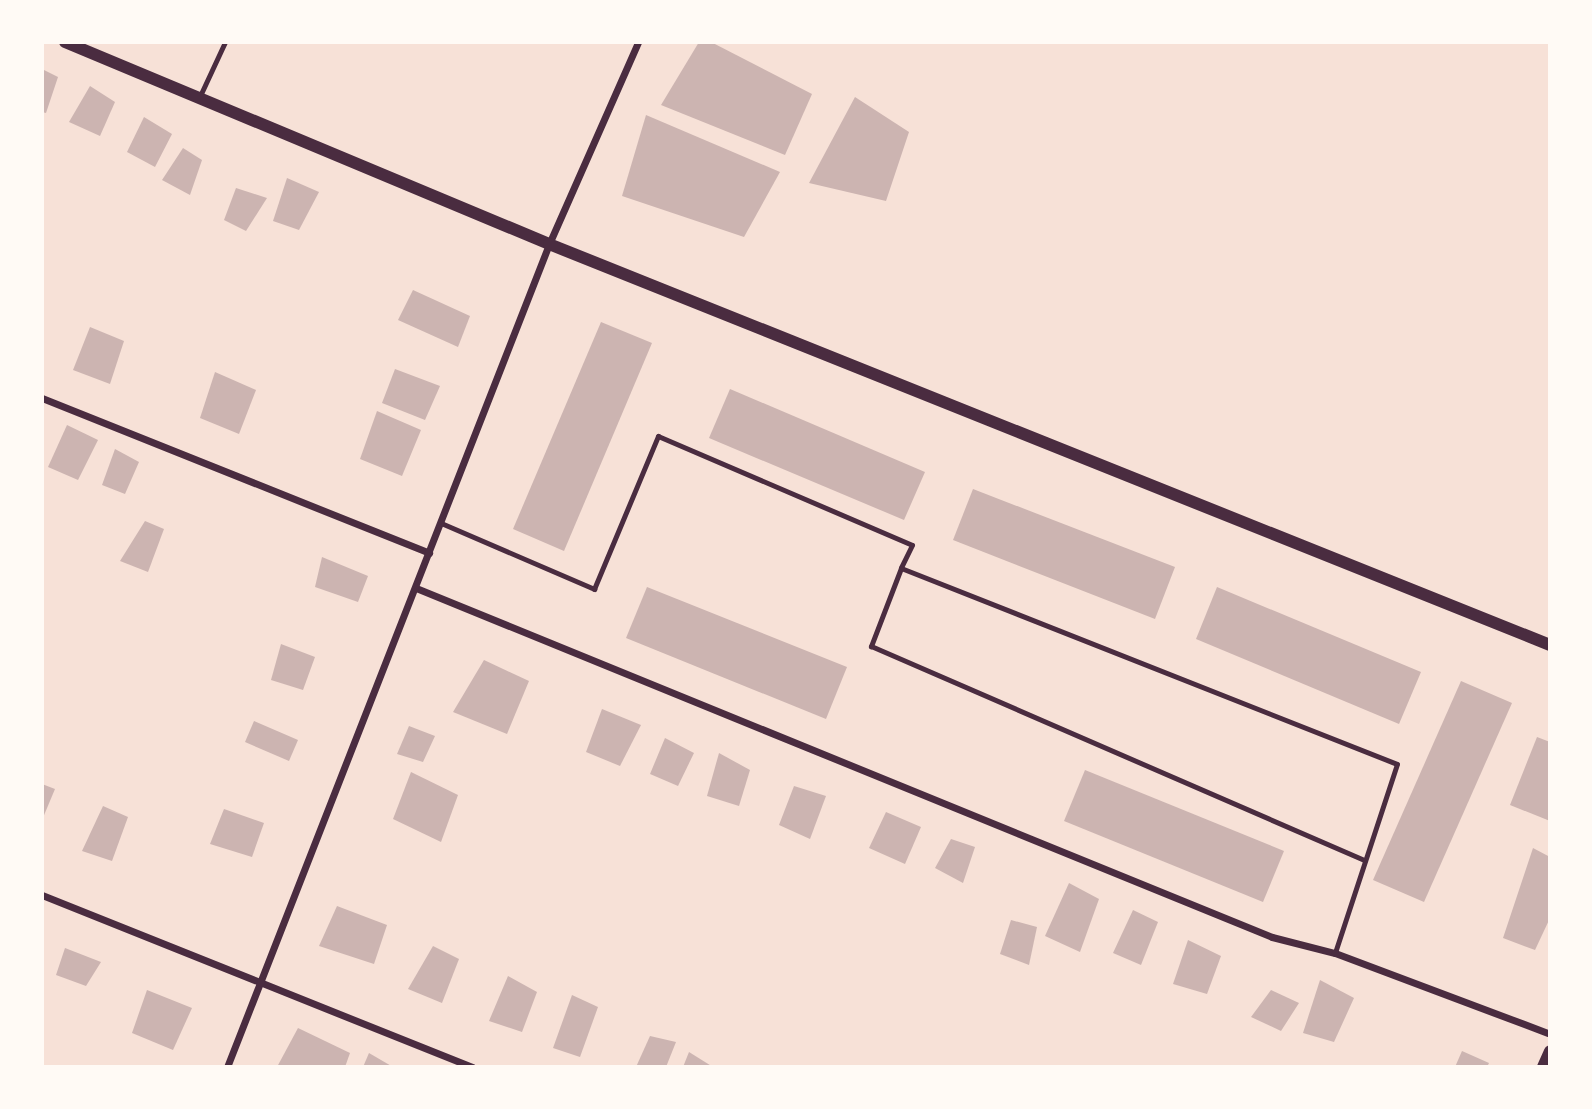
<!DOCTYPE html>
<style>
body{margin:0}
#map{position:relative;width:1592px;height:1109px;overflow:hidden;background:#f7e1d7;font-family:"DM Sans",sans-serif}
div>[style]{position:absolute}
[style*='--x']{left:calc(var(--x)*1px);top:calc(var(--y)*1px);width:calc(var(--w)*1px);rotate:calc(var(--a)*1deg)}
.building>*{inset:0;background:#ccb4b1}
.service>*{height:5px;margin:-2.5px;padding:0 2.5px;transform-origin:2.5px;border-radius:2.5px;background:#4a2c40}
.minor>*{height:7px;margin:-3.5px;padding:0 3.5px;transform-origin:3.5px;border-radius:3.5px;background:#4a2c40}
.tertiary>*{height:12px;margin:-6px;padding:0 6px;transform-origin:6px;border-radius:6px;background:#4a2c40}
span{translate:-50% -50%;white-space:nowrap;text-align:center;line-height:1.15;-webkit-text-stroke:5px #fffaf5;paint-order:stroke}
.frame{position:absolute;inset:0;border:44px solid #fffaf5;pointer-events:none}
</style>
<div id="map">
<div class="building">
<i style="clip-path:polygon(699px 42px,711px 42px,812px 94px,785px 155px,661px 105px)"></i>
<i style="clip-path:polygon(42px 69px,58px 77px,46px 113px,42px 112px)"></i>
<i style="clip-path:polygon(90px 86px,115px 102px,100px 136px,69px 122px)"></i>
<i style="clip-path:polygon(855px 97px,909px 132px,886px 201px,809px 183px)"></i>
<i style="clip-path:polygon(646px 115px,780px 172px,744px 237px,622px 196px)"></i>
<i style="clip-path:polygon(144px 117px,172px 134px,155px 167px,127px 152px)"></i>
<i style="clip-path:polygon(183px 148px,202px 160px,190px 195px,162px 180px)"></i>
<i style="clip-path:polygon(287px 178px,319px 192px,299px 230px,273px 221px)"></i>
<i style="clip-path:polygon(236px 188px,267px 198px,246px 231px,224px 220px)"></i>
<i style="clip-path:polygon(413px 290px,470px 316px,458px 347px,398px 320px)"></i>
<i style="clip-path:polygon(601px 322px,652px 343px,564px 551px,513px 529px)"></i>
<i style="clip-path:polygon(90px 327px,124px 341px,110px 384px,73px 370px)"></i>
<i style="clip-path:polygon(395px 369px,440px 386px,425px 420px,382px 403px)"></i>
<i style="clip-path:polygon(215px 372px,256px 390px,239px 434px,200px 418px)"></i>
<i style="clip-path:polygon(730px 389px,925px 472px,904px 520px,709px 438px)"></i>
<i style="clip-path:polygon(377px 411px,421px 430px,402px 476px,360px 459px)"></i>
<i style="clip-path:polygon(67px 425px,98px 440px,78px 480px,48px 467px)"></i>
<i style="clip-path:polygon(115px 449px,139px 462px,125px 494px,102px 485px)"></i>
<i style="clip-path:polygon(973px 489px,1175px 567px,1155px 619px,953px 540px)"></i>
<i style="clip-path:polygon(145px 521px,164px 529px,148px 572px,120px 561px)"></i>
<i style="clip-path:polygon(322px 557px,368px 576px,358px 602px,315px 587px)"></i>
<i style="clip-path:polygon(647px 587px,847px 667px,826px 719px,626px 638px)"></i>
<i style="clip-path:polygon(1217px 587px,1421px 672px,1399px 724px,1196px 639px)"></i>
<i style="clip-path:polygon(281px 644px,315px 657px,303px 690px,271px 680px)"></i>
<i style="clip-path:polygon(484px 660px,529px 681px,507px 734px,453px 712px)"></i>
<i style="clip-path:polygon(1461px 681px,1512px 703px,1424px 902px,1373px 880px)"></i>
<i style="clip-path:polygon(602px 709px,641px 725px,620px 766px,586px 752px)"></i>
<i style="clip-path:polygon(254px 721px,298px 740px,289px 761px,245px 742px)"></i>
<i style="clip-path:polygon(409px 726px,435px 736px,423px 762px,397px 754px)"></i>
<i style="clip-path:polygon(1537px 737px,1550px 742px,1550px 821px,1510px 805px)"></i>
<i style="clip-path:polygon(665px 738px,694px 753px,678px 786px,650px 774px)"></i>
<i style="clip-path:polygon(719px 753px,750px 770px,739px 806px,707px 796px)"></i>
<i style="clip-path:polygon(1085px 770px,1284px 851px,1263px 902px,1064px 821px)"></i>
<i style="clip-path:polygon(411px 772px,458px 795px,441px 842px,393px 819px)"></i>
<i style="clip-path:polygon(42px 784px,55px 789px,42px 820px)"></i>
<i style="clip-path:polygon(794px 786px,826px 796px,810px 839px,779px 825px)"></i>
<i style="clip-path:polygon(103px 806px,128px 817px,112px 861px,82px 851px)"></i>
<i style="clip-path:polygon(224px 809px,264px 823px,252px 857px,210px 844px)"></i>
<i style="clip-path:polygon(886px 812px,921px 827px,905px 864px,869px 848px)"></i>
<i style="clip-path:polygon(951px 839px,975px 847px,963px 883px,935px 868px)"></i>
<i style="clip-path:polygon(1533px 848px,1550px 857px,1550px 918px,1535px 950px,1503px 938px)"></i>
<i style="clip-path:polygon(1069px 883px,1099px 899px,1080px 952px,1045px 936px)"></i>
<i style="clip-path:polygon(337px 906px,387px 925px,374px 964px,319px 946px)"></i>
<i style="clip-path:polygon(1133px 910px,1158px 922px,1141px 965px,1113px 953px)"></i>
<i style="clip-path:polygon(1011px 920px,1037px 927px,1029px 965px,1000px 954px)"></i>
<i style="clip-path:polygon(1188px 940px,1221px 956px,1207px 994px,1173px 984px)"></i>
<i style="clip-path:polygon(433px 946px,459px 959px,442px 1003px,408px 989px)"></i>
<i style="clip-path:polygon(65px 948px,101px 962px,86px 986px,56px 975px)"></i>
<i style="clip-path:polygon(508px 976px,537px 992px,522px 1032px,489px 1021px)"></i>
<i style="clip-path:polygon(1320px 980px,1354px 998px,1334px 1042px,1303px 1033px)"></i>
<i style="clip-path:polygon(147px 990px,192px 1008px,173px 1050px,132px 1033px)"></i>
<i style="clip-path:polygon(1271px 990px,1299px 1003px,1281px 1031px,1251px 1017px)"></i>
<i style="clip-path:polygon(572px 995px,598px 1007px,580px 1057px,553px 1048px)"></i>
<i style="clip-path:polygon(298px 1028px,350px 1053px,345px 1067px,277px 1067px)"></i>
<i style="clip-path:polygon(650px 1036px,676px 1042px,666px 1067px,636px 1067px)"></i>
<i style="clip-path:polygon(1462px 1051px,1489px 1063px,1487px 1067px,1455px 1067px)"></i>
<i style="clip-path:polygon(689px 1052px,713px 1067px,683px 1067px)"></i>
<i style="clip-path:polygon(369px 1053px,393px 1067px,363px 1067px)"></i>
</div>
<div class="service">
<i style="--x:199;--y:98;--w:62;--a:-65.1"></i>
<i style="--x:441;--y:523;--w:167;--a:23.3"></i>
<i style="--x:594;--y:589;--w:166;--a:-67.3"></i>
<i style="--x:658;--y:436;--w:276;--a:23.2"></i>
<i style="--x:912;--y:545;--w:25;--a:116"></i>
<i style="--x:901;--y:568;--w:533;--a:21.56"></i>
<i style="--x:1397;--y:764;--w:199;--a:108.2"></i>
<i style="--x:901;--y:568;--w:84;--a:111"></i>
<i style="--x:871;--y:646;--w:537;--a:23.46"></i>
</div>
<div class="minor">
<i style="--x:42;--y:398;--w:417;--a:21.8"></i>
<i style="--x:416;--y:588;--w:924;--a:22.18"></i>
<i style="--x:1272;--y:937;--w:65;--a:14.3"></i>
<i style="--x:1335;--y:953;--w:230;--a:20.6"></i>
<i style="--x:42;--y:895;--w:464;--a:21.8"></i>
<i style="--x:227;--y:1067;--w:884;--a:-68.63"></i>
<i style="--x:549;--y:244;--w:221;--a:-66.2"></i>
</div>
<div class="tertiary">
<i style="--x:65;--y:42;--w:524;--a:22.65"></i>
<i style="--x:549;--y:244;--w:1078;--a:21.83"></i>
<i style="--x:1543;--y:1067;--w:17;--a:-66"></i>
</div>
<div class="frame"></div>
</div>
